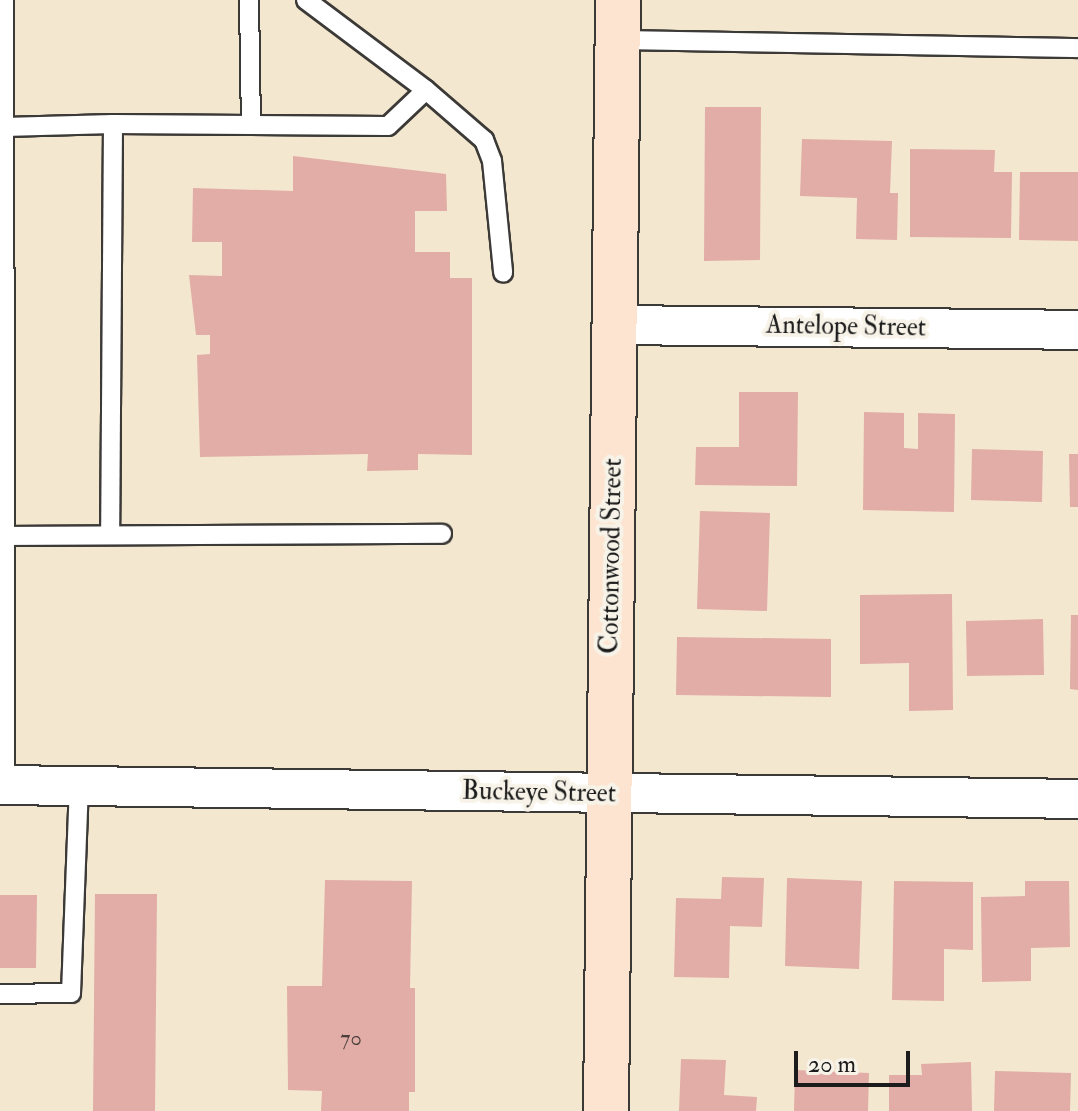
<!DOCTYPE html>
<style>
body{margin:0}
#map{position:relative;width:1078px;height:1111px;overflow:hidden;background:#f4e7d0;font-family:"IM FELL Double Pica",serif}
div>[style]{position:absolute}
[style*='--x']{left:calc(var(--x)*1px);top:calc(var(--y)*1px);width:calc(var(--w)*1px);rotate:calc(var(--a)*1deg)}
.building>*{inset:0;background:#e1ada6}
.roads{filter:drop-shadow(2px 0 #3c3a37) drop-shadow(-2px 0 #3c3a37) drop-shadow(0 2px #3c3a37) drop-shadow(0 -2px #3c3a37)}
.lane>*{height:18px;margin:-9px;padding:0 9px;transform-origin:9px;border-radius:9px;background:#fff}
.street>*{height:38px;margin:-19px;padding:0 19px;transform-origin:19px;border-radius:19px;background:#fff}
.secondary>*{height:44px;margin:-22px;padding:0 22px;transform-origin:22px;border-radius:22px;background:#fde4d0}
span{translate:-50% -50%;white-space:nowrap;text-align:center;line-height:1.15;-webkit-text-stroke:8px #f7f3e8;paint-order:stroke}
.number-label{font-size:22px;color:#4d403e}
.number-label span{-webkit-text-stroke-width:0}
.street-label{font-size:26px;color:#1c1c1c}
.scale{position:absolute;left:794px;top:1051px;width:116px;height:36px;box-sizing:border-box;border:4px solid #1c1c1c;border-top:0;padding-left:10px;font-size:24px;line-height:28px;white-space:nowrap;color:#1c1c1c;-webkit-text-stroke:6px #f7f3e8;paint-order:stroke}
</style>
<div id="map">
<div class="building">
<i style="clip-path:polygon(705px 107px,761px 107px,760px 260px,704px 261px)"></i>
<i style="clip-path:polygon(802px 139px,892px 141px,890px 193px,898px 193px,897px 240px,856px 239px,857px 198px,800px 196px)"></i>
<i style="clip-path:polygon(910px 149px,995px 150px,994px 172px,1012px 172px,1011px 238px,910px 237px)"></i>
<i style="clip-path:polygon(293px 156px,446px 174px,447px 211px,415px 211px,415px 252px,450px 252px,450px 278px,472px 278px,472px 455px,418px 454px,418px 470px,367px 471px,368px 454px,200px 457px,197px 355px,210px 354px,210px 335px,196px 335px,189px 275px,222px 276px,222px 242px,192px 242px,193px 188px,293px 191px)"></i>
<i style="clip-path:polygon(1020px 172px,1078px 172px,1078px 241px,1019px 240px)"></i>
<i style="clip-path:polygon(739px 392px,798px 392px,797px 486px,695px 485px,696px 447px,739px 447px)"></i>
<i style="clip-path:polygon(864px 412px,904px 413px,904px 448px,918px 449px,918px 413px,955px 414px,954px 512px,863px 510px)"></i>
<i style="clip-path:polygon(972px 449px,1043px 451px,1042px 502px,971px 500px)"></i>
<i style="clip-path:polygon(1069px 454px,1078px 454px,1078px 507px,1070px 507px)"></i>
<i style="clip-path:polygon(700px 511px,770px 513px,767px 611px,697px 609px)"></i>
<i style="clip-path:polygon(952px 594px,953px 710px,909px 711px,909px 663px,860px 664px,860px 595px)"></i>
<i style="clip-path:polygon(1071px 615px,1078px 615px,1078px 690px,1070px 689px)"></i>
<i style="clip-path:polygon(1043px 619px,1044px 675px,967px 676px,966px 621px)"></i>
<i style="clip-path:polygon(677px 637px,831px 639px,831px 697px,676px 695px)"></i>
<i style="clip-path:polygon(722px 877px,764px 878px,762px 927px,730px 926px,729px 978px,674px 977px,676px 898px,721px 899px)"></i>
<i style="clip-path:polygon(787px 878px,862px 881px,859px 969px,785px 966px)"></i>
<i style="clip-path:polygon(325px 880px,412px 881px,410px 988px,415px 988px,415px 1092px,409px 1092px,409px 1111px,321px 1111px,322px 1091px,288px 1090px,287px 986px,322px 986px)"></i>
<i style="clip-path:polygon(894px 881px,973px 882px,973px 950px,944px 949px,944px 1001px,892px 1000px)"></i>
<i style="clip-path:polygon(1025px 881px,1069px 881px,1070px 947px,1031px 948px,1031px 981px,982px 982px,981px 897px,1025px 896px)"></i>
<i style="clip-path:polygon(95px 894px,157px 894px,155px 1111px,93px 1111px)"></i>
<i style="clip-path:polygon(0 895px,37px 895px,36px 968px,0 968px)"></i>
<i style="clip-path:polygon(681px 1059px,726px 1060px,724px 1095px,757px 1097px,756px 1111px,679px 1111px)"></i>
<i style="clip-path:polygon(971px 1062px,972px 1111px,889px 1111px,889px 1075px,922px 1075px,921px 1064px)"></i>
<i style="clip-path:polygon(795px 1070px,869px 1073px,868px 1111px,794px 1111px)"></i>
<i style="clip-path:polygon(995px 1071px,1071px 1073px,1070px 1111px,994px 1111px)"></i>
</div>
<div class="roads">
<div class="lane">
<i style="--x:4;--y:0;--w:536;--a:89.89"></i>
<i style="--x:5;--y:536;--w:437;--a:-0.3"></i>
<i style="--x:249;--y:0;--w:125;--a:89.1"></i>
<i style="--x:617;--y:40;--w:461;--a:1"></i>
<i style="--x:426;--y:90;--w:77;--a:40.8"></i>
<i style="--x:484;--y:140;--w:22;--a:69"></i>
<i style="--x:492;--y:161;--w:112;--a:84.3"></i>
<i style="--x:113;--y:124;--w:275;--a:0.4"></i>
<i style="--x:388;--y:126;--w:52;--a:-43.5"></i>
<i style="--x:426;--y:90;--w:150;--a:-143.1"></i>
<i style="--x:4;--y:127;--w:109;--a:-1.6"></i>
<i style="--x:113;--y:124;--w:411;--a:90.4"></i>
<i style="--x:5;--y:536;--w:249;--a:90"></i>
<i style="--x:0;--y:994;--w:71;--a:-0.8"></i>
<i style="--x:71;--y:993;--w:207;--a:-87.8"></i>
</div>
<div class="street">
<i style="--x:614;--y:325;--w:464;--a:0.6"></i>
<i style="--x:0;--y:785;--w:1078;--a:0.74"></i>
</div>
<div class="secondary">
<i style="--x:606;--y:1111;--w:1111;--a:-89.38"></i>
</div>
</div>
<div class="number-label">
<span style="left:351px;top:1039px">70</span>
</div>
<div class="street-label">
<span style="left:846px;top:327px;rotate:1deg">Antelope Street</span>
<span style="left:612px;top:556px;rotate:-89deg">Cottonwood Street</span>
<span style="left:539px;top:793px;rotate:1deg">Buckeye Street</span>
</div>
<div class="scale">20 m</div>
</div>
